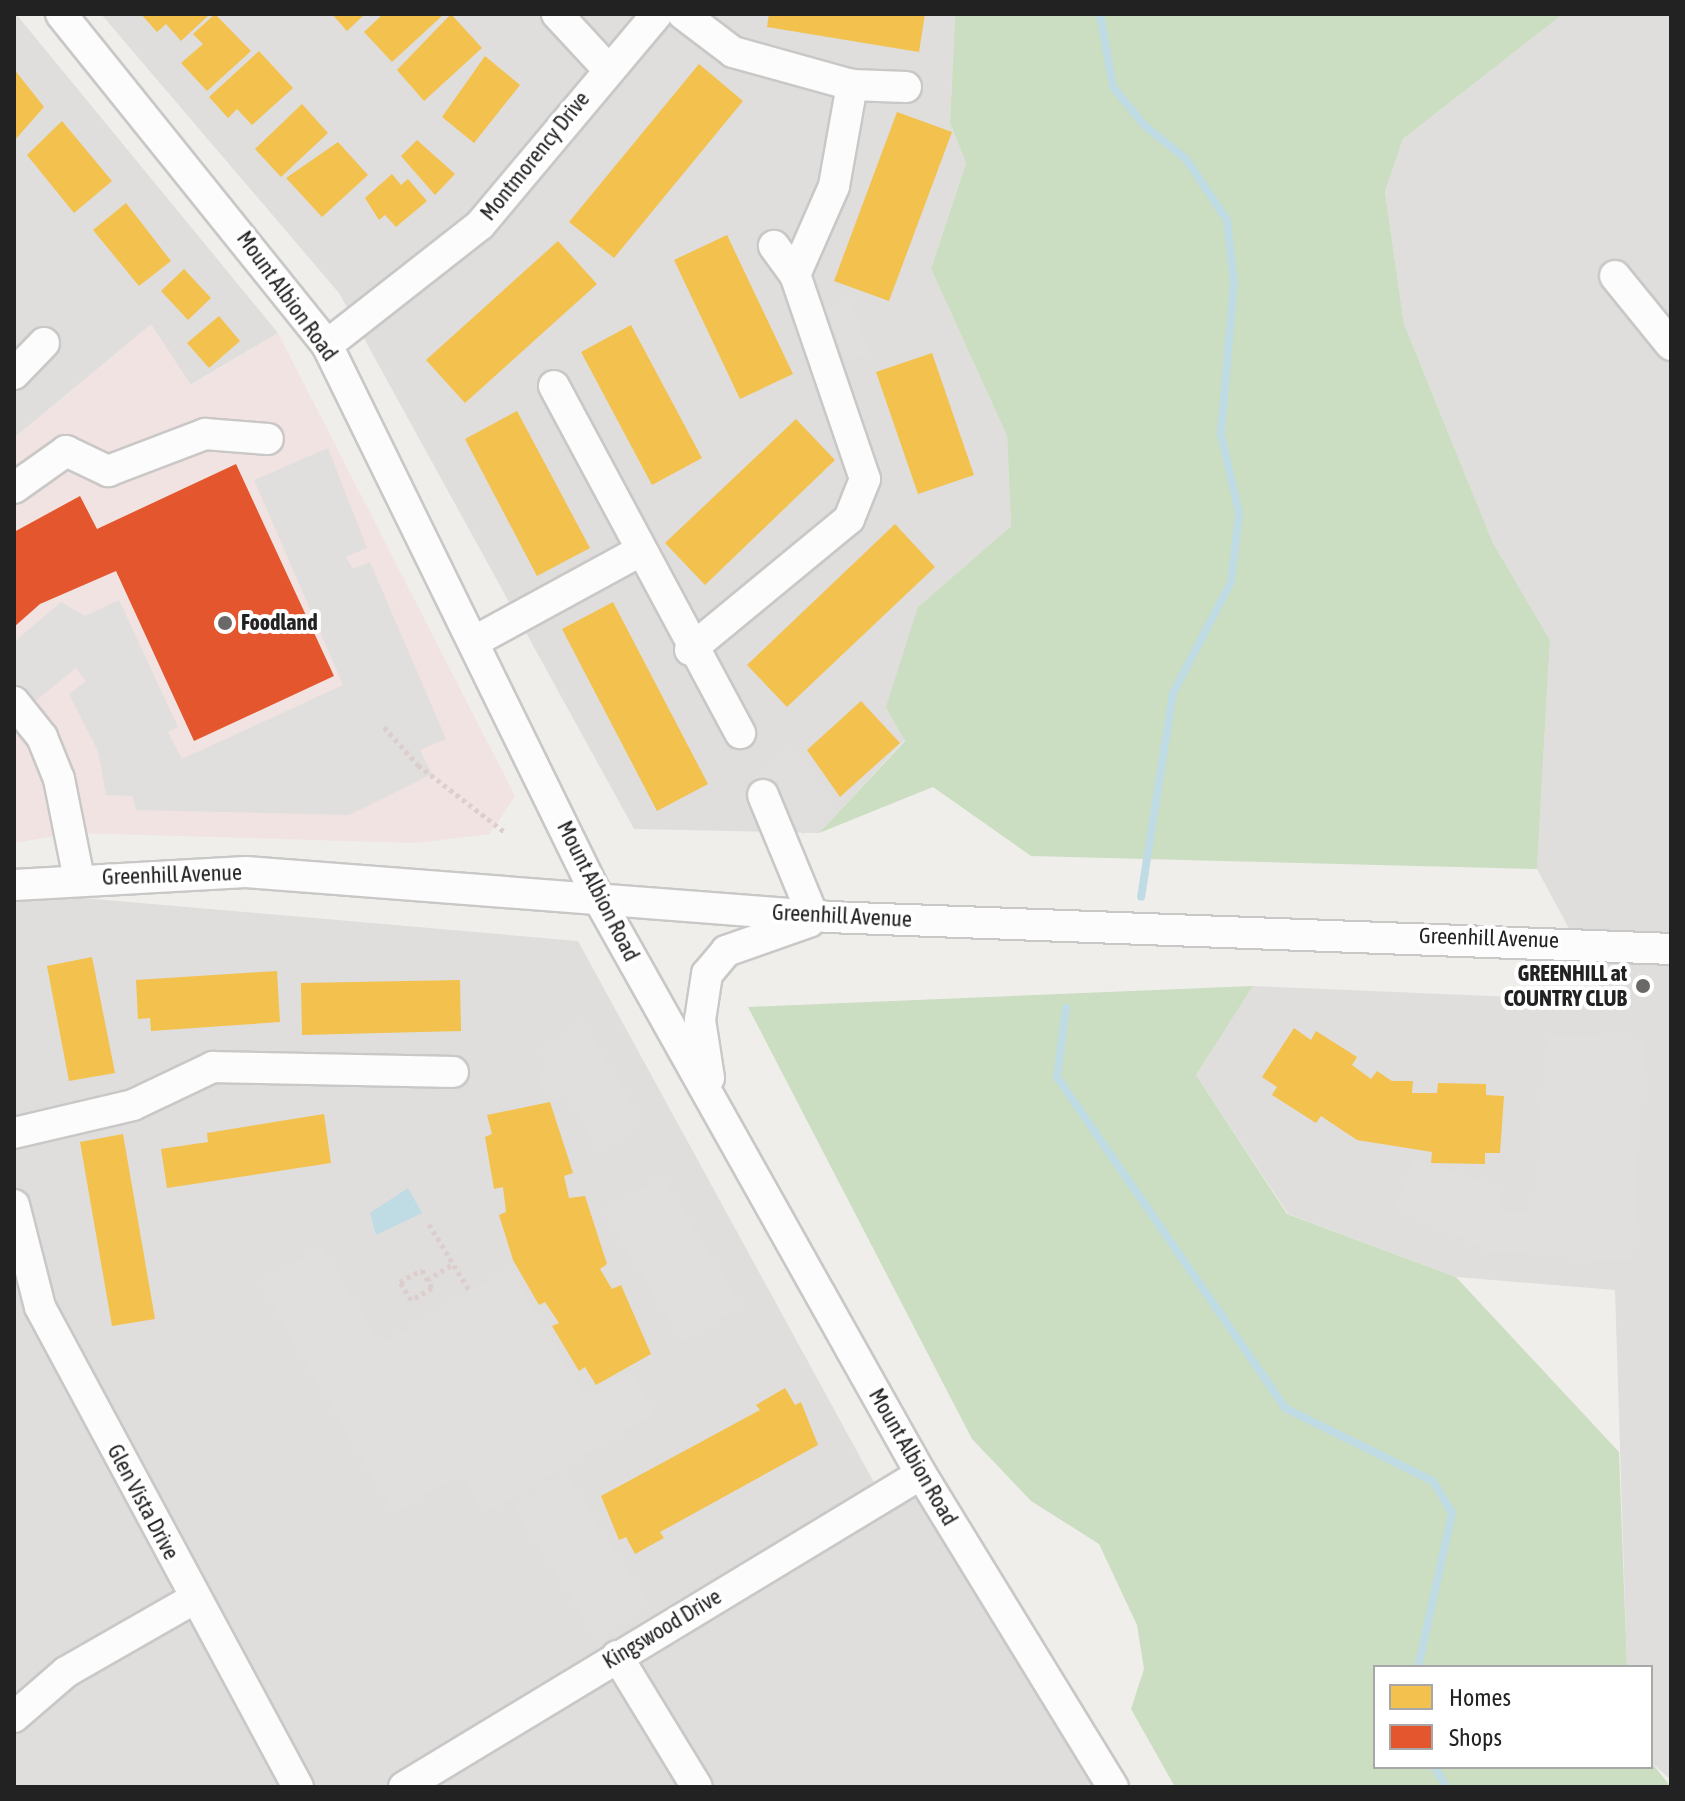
<!DOCTYPE html>
<style>
body{margin:0}
#map{position:relative;width:1685px;height:1801px;overflow:hidden;background:#f0eeeb;font-family:"Asap Condensed",sans-serif}
div>[style]{position:absolute}
[style*='--x']{left:calc(var(--x)*1px);top:calc(var(--y)*1px);width:calc(var(--w)*1px);rotate:calc(var(--a)*1deg)}
.residential>*{inset:0;background:#dfdedc}
.commercial>*{inset:0;background:#f1e3e1}
.forest>*{inset:0;background:#cbdec1}
.parking>*{inset:0;background:#e0dfde}
.water>*{inset:0;background:#bfdbe3}
.homes>*{inset:0;background:#f2c14e}
.shops>*{inset:0;background:#e4572e}
.stream>*{height:8px;margin:-4px;padding:0 4px;transform-origin:4px;border-radius:4px;background:#bfdbe3}
.path>*{height:5px;margin-top:-2.5px;transform-origin:0;background:repeating-linear-gradient(90deg,#dccecd 0 4px,transparent 0 8px)}
.roads{filter:drop-shadow(2px 0 #c9c8c7) drop-shadow(-2px 0 #c9c8c7) drop-shadow(0 2px #c9c8c7) drop-shadow(0 -2px #c9c8c7)}
.minor>*{height:30px;margin:-15px;padding:0 15px;transform-origin:15px;border-radius:15px;background:#fdfcfc}
.dots>*{width:22px;height:22px;translate:-50% -50%;box-sizing:border-box;border:4px solid #fff;border-radius:50%}
span{translate:-50% -50%;white-space:nowrap;text-align:center;line-height:1.15;-webkit-text-stroke:8px #fff;paint-order:stroke}
.street-label{font-size:22px;color:#222}
.poi-label{font-size:22px;color:#222;font-weight:700}
.left{translate:0 -50%;text-align:left}
.right{translate:-100% -50%;text-align:right}
.frame{position:absolute;inset:0;border:16px solid #222;pointer-events:none}
.legend{position:absolute;left:1373px;top:1665px;width:280px;height:104px;box-sizing:border-box;background:#fff;border:2px solid #a7a7a7;margin:0;padding:10px 14px;list-style:none;font-size:24px;color:#222}
.legend li{display:flex;align-items:center;gap:16px;height:40px}
.legend b{width:40px;border:2px solid #a7a7a7}
</style>
<div id="map">
<div class="residential">
<i style="clip-path:polygon(16px 14px,278px 333px,190px 385px,151px 325px,14px 438px)"></i>
<i style="clip-path:polygon(101px 14px,955px 14px,950px 123px,966px 163px,931px 269px,1007px 436px,1011px 526px,918px 607px,905px 740px,819px 833px,634px 829px,339px 293px)"></i>
<i style="clip-path:polygon(1563px 14px,1671px 14px,1671px 1780px,1651px 1762px,1651px 1667px,1627px 1667px,1615px 1290px,1456px 1277px,1288px 1214px,1196px 1075px,1253px 986px,1608px 1001px,1537px 869px,1550px 640px,1493px 543px,1404px 324px,1385px 190px,1403px 139px)"></i>
<i style="clip-path:polygon(14px 892px,578px 941px,882px 1497px,921px 1475px,1100px 1787px,14px 1787px)"></i>
</div>
<div class="commercial">
<i style="clip-path:polygon(151px 324px,191px 385px,278px 333px,515px 796px,490px 834px,416px 843px,75px 833px,14px 843px,14px 438px)"></i>
</div>
<div class="forest">
<i style="clip-path:polygon(955px 14px,1563px 14px,1403px 139px,1385px 191px,1404px 324px,1493px 543px,1550px 640px,1537px 869px,1031px 856px,933px 787px,819px 833px,905px 741px,886px 707px,918px 607px,1011px 526px,1007px 436px,931px 269px,966px 163px,950px 123px)"></i>
<i style="clip-path:polygon(1253px 986px,1196px 1075px,1287px 1214px,1456px 1277px,1619px 1452px,1627px 1667px,1375px 1667px,1375px 1767px,1651px 1762px,1671px 1787px,1175px 1787px,1131px 1709px,1144px 1669px,1137px 1625px,1099px 1544px,1031px 1501px,972px 1439px,748px 1007px)"></i>
</div>
<div class="parking">
<i style="clip-path:polygon(849px 300px,869px 353px,846px 361px,826px 309px)"></i>
<i style="clip-path:polygon(328px 448px,367px 548px,346px 557px,353px 569px,370px 562px,446px 739px,420px 750px,432px 774px,349px 815px,136px 810px,132px 796px,106px 795px,98px 751px,69px 694px,86px 681px,76px 668px,14px 719px,14px 642px,61px 602px,85px 616px,119px 600px,178px 727px,168px 732px,182px 759px,343px 685px,254px 480px)"></i>
<i style="clip-path:polygon(787px 747px,834px 801px,804px 834px,795px 825px,774px 841px,761px 816px,748px 814px,740px 793px)"></i>
<i style="clip-path:polygon(581px 1019px,642px 1121px,601px 1151px,566px 1095px,553px 1100px,536px 1078px,549px 1066px,541px 1054px)"></i>
<i style="clip-path:polygon(1547px 1035px,1644px 1040px,1632px 1261px,1489px 1251px,1396px 1207px,1415px 1158px,1499px 1189px,1501px 1211px,1534px 1212px)"></i>
<i style="clip-path:polygon(662px 1176px,741px 1306px,683px 1341px,604px 1212px)"></i>
<i style="clip-path:polygon(322px 1247px,380px 1345px,509px 1269px,584px 1396px,629px 1370px,654px 1413px,485px 1513px,461px 1473px,394px 1513px,260px 1283px)"></i>
<i style="clip-path:polygon(567px 1476px,649px 1605px,597px 1638px,515px 1508px)"></i>
</div>
<div class="water">
<i style="clip-path:polygon(408px 1188px,422px 1213px,376px 1235px,370px 1213px)"></i>
</div>
<div class="homes">
<i style="clip-path:polygon(141px 14px,210px 14px,181px 41px,166px 24px,157px 32px)"></i>
<i style="clip-path:polygon(215px 14px,251px 51px,207px 91px,181px 63px,203px 44px,193px 34px)"></i>
<i style="clip-path:polygon(332px 14px,365px 14px,347px 31px)"></i>
<i style="clip-path:polygon(383px 14px,444px 14px,392px 62px,364px 32px)"></i>
<i style="clip-path:polygon(451px 14px,482px 48px,424px 101px,397px 70px)"></i>
<i style="clip-path:polygon(769px 14px,925px 14px,919px 52px,767px 27px)"></i>
<i style="clip-path:polygon(259px 51px,293px 88px,252px 125px,237px 109px,228px 118px,209px 97px)"></i>
<i style="clip-path:polygon(485px 56px,520px 85px,474px 143px,442px 117px)"></i>
<i style="clip-path:polygon(699px 64px,743px 101px,614px 258px,569px 222px)"></i>
<i style="clip-path:polygon(14px 69px,44px 107px,14px 141px)"></i>
<i style="clip-path:polygon(302px 104px,328px 133px,281px 177px,255px 149px)"></i>
<i style="clip-path:polygon(897px 112px,952px 132px,889px 301px,834px 281px)"></i>
<i style="clip-path:polygon(62px 121px,112px 181px,74px 213px,27px 155px)"></i>
<i style="clip-path:polygon(417px 140px,455px 174px,435px 195px,401px 156px)"></i>
<i style="clip-path:polygon(338px 142px,368px 175px,322px 217px,286px 178px)"></i>
<i style="clip-path:polygon(392px 174px,401px 185px,408px 179px,427px 201px,396px 227px,385px 215px,379px 220px,365px 198px)"></i>
<i style="clip-path:polygon(126px 203px,171px 261px,139px 286px,93px 230px)"></i>
<i style="clip-path:polygon(727px 235px,793px 374px,740px 399px,674px 260px)"></i>
<i style="clip-path:polygon(558px 241px,597px 284px,465px 403px,426px 360px)"></i>
<i style="clip-path:polygon(184px 269px,211px 298px,188px 320px,161px 291px)"></i>
<i style="clip-path:polygon(219px 316px,240px 341px,209px 368px,187px 343px)"></i>
<i style="clip-path:polygon(631px 325px,702px 458px,652px 485px,581px 352px)"></i>
<i style="clip-path:polygon(932px 353px,974px 475px,918px 494px,876px 372px)"></i>
<i style="clip-path:polygon(517px 411px,590px 548px,537px 576px,465px 439px)"></i>
<i style="clip-path:polygon(796px 419px,835px 460px,705px 585px,665px 543px)"></i>
<i style="clip-path:polygon(895px 524px,935px 567px,787px 707px,747px 665px)"></i>
<i style="clip-path:polygon(613px 602px,708px 784px,657px 811px,562px 629px)"></i>
<i style="clip-path:polygon(861px 701px,900px 743px,840px 797px,807px 750px)"></i>
<i style="clip-path:polygon(92px 957px,115px 1073px,69px 1081px,47px 966px)"></i>
<i style="clip-path:polygon(277px 971px,280px 1022px,151px 1031px,150px 1018px,138px 1019px,136px 980px)"></i>
<i style="clip-path:polygon(460px 980px,461px 1031px,302px 1035px,301px 983px)"></i>
<i style="clip-path:polygon(1294px 1028px,1311px 1040px,1316px 1031px,1357px 1057px,1352px 1065px,1371px 1079px,1377px 1071px,1392px 1081px,1413px 1081px,1412px 1093px,1437px 1093px,1438px 1083px,1486px 1084px,1486px 1095px,1504px 1096px,1500px 1153px,1485px 1153px,1485px 1164px,1431px 1163px,1432px 1152px,1357px 1140px,1321px 1116px,1316px 1123px,1272px 1095px,1277px 1087px,1262px 1077px)"></i>
<i style="clip-path:polygon(550px 1102px,573px 1173px,564px 1176px,569px 1198px,585px 1196px,607px 1264px,600px 1269px,612px 1289px,621px 1285px,651px 1354px,596px 1385px,585px 1367px,579px 1371px,552px 1326px,559px 1323px,545px 1302px,539px 1305px,513px 1260px,499px 1215px,506px 1212px,503px 1187px,494px 1189px,485px 1137px,492px 1134px,487px 1115px)"></i>
<i style="clip-path:polygon(324px 1114px,331px 1163px,167px 1188px,161px 1149px,208px 1142px,207px 1133px)"></i>
<i style="clip-path:polygon(123px 1134px,155px 1319px,112px 1326px,80px 1142px)"></i>
<i style="clip-path:polygon(785px 1388px,795px 1405px,801px 1402px,818px 1445px,660px 1532px,664px 1538px,635px 1554px,626px 1537px,619px 1540px,601px 1496px,760px 1410px,756px 1405px)"></i>
</div>
<div class="shops">
<i style="clip-path:polygon(236px 464px,334px 676px,194px 741px,116px 571px,40px 604px,14px 627px,14px 532px,80px 496px,97px 529px)"></i>
</div>
<div class="stream">
<i style="--x:1100;--y:14;--w:74;--a:79.9"></i>
<i style="--x:1113;--y:87;--w:49;--a:50.8"></i>
<i style="--x:1144;--y:125;--w:54;--a:39"></i>
<i style="--x:1186;--y:159;--w:73;--a:56.1"></i>
<i style="--x:1227;--y:220;--w:62;--a:83.6"></i>
<i style="--x:1234;--y:282;--w:153;--a:94.9"></i>
<i style="--x:1221;--y:434;--w:81;--a:77.2"></i>
<i style="--x:1239;--y:513;--w:69;--a:96.6"></i>
<i style="--x:1231;--y:582;--w:125;--a:117.6"></i>
<i style="--x:1173;--y:693;--w:206;--a:98.9"></i>
<i style="--x:1066;--y:1008;--w:70;--a:97.4"></i>
<i style="--x:1057;--y:1077;--w:402;--a:55.4"></i>
<i style="--x:1285;--y:1408;--w:165;--a:26.3"></i>
<i style="--x:1433;--y:1481;--w:37;--a:59"></i>
<i style="--x:1452;--y:1513;--w:158;--a:102.4"></i>
<i style="--x:1435;--y:1767;--w:23;--a:61"></i>
</div>
<div class="path">
<i style="--x:384;--y:727;--w:51;--a:48.2"></i>
<i style="--x:418;--y:765;--w:111;--a:37.7"></i>
<i style="--x:429;--y:1224;--w:77;--a:58.8"></i>
<i style="--x:422;--y:1270;--w:21;--a:61"></i>
<i style="--x:432;--y:1288;--w:24;--a:150"></i>
<i style="--x:411;--y:1300;--w:21;--a:-121"></i>
<i style="--x:400;--y:1282;--w:25;--a:-29"></i>
<i style="--x:427;--y:1280;--w:31;--a:-32"></i>
</div>
<div class="roads">
<div class="minor">
<i style="--x:61;--y:14;--w:425;--a:51.2"></i>
<i style="--x:327;--y:345;--w:616;--a:63.89"></i>
<i style="--x:598;--y:898;--w:660;--a:60.72"></i>
<i style="--x:921;--y:1474;--w:367;--a:58.5"></i>
<i style="--x:557;--y:14;--w:72;--a:47.2"></i>
<i style="--x:683;--y:14;--w:63;--a:37.2"></i>
<i style="--x:733;--y:52;--w:123;--a:15.5"></i>
<i style="--x:852;--y:85;--w:54;--a:2.1"></i>
<i style="--x:795;--y:275;--w:97;--a:-66.3"></i>
<i style="--x:834;--y:186;--w:103;--a:-79.9"></i>
<i style="--x:1615;--y:276;--w:89;--a:50.9"></i>
<i style="--x:327;--y:345;--w:194;--a:-38.1"></i>
<i style="--x:480;--y:225;--w:275;--a:-50"></i>
<i style="--x:14;--y:374;--w:43;--a:-45.9"></i>
<i style="--x:554;--y:386;--w:394;--a:61.8"></i>
<i style="--x:14;--y:488;--w:64;--a:-35.4"></i>
<i style="--x:66;--y:451;--w:47;--a:25.5"></i>
<i style="--x:108;--y:471;--w:104;--a:-20.9"></i>
<i style="--x:205;--y:434;--w:63;--a:4.5"></i>
<i style="--x:475;--y:641;--w:188;--a:-28.6"></i>
<i style="--x:690;--y:650;--w:206;--a:-39.5"></i>
<i style="--x:849;--y:519;--w:43;--a:-68.2"></i>
<i style="--x:865;--y:479;--w:216;--a:-108.9"></i>
<i style="--x:795;--y:275;--w:36;--a:-126"></i>
<i style="--x:14;--y:702;--w:45;--a:51.3"></i>
<i style="--x:42;--y:737;--w:45;--a:68"></i>
<i style="--x:59;--y:779;--w:102;--a:78.7"></i>
<i style="--x:763;--y:795;--w:131;--a:67.5"></i>
<i style="--x:14;--y:885;--w:232;--a:-3.2"></i>
<i style="--x:246;--y:872;--w:584;--a:4.42"></i>
<i style="--x:828;--y:917;--w:844;--a:2.17"></i>
<i style="--x:709;--y:1078;--w:59;--a:-98.8"></i>
<i style="--x:700;--y:1020;--w:47;--a:-81.3"></i>
<i style="--x:707;--y:974;--w:30;--a:-50"></i>
<i style="--x:726;--y:951;--w:88;--a:-19.3"></i>
<i style="--x:14;--y:1133;--w:122;--a:-13.2"></i>
<i style="--x:133;--y:1105;--w:89;--a:-25.4"></i>
<i style="--x:213;--y:1067;--w:240;--a:1.2"></i>
<i style="--x:14;--y:1205;--w:105;--a:75.7"></i>
<i style="--x:40;--y:1307;--w:545;--a:61.74"></i>
<i style="--x:617;--y:1656;--w:153;--a:58.6"></i>
<i style="--x:14;--y:1717;--w:69;--a:-40.9"></i>
<i style="--x:66;--y:1672;--w:149;--a:-29.8"></i>
<i style="--x:404;--y:1787;--w:604;--a:-31.19"></i>
</div>
</div>
<div class="dots">
<i style="left:225px;top:623px;background:#6a6968"></i>
<i style="left:1643px;top:986px;background:#6a6968"></i>
</div>
<div class="street-label">
<span style="left:535px;top:156px;rotate:-51deg">Montmorency Drive</span>
<span style="left:287px;top:296px;rotate:54deg">Mount Albion Road</span>
<span style="left:172px;top:875px;rotate:-2deg">Greenhill Avenue</span>
<span style="left:598px;top:891px;rotate:63deg">Mount Albion Road</span>
<span style="left:842px;top:916px;rotate:3deg">Greenhill Avenue</span>
<span style="left:1489px;top:938px;rotate:2deg">Greenhill Avenue</span>
<span style="left:913px;top:1457px;rotate:60deg">Mount Albion Road</span>
<span style="left:143px;top:1502px;rotate:62deg">Glen Vista Drive</span>
<span style="left:662px;top:1629px;rotate:-31deg">Kingswood Drive</span>
</div>
<div class="poi-label">
<span class="left" style="left:241px;top:623px">Foodland</span>
<span class="right" style="left:1627px;top:986px">GREENHILL at<br>COUNTRY CLUB</span>
</div>
<div class="frame"></div>
<ul class="legend">
<li><b style="height:22px;background:#f2c14e"></b>Homes</li>
<li><b style="height:22px;background:#e4572e"></b>Shops</li>
</ul>
</div>
